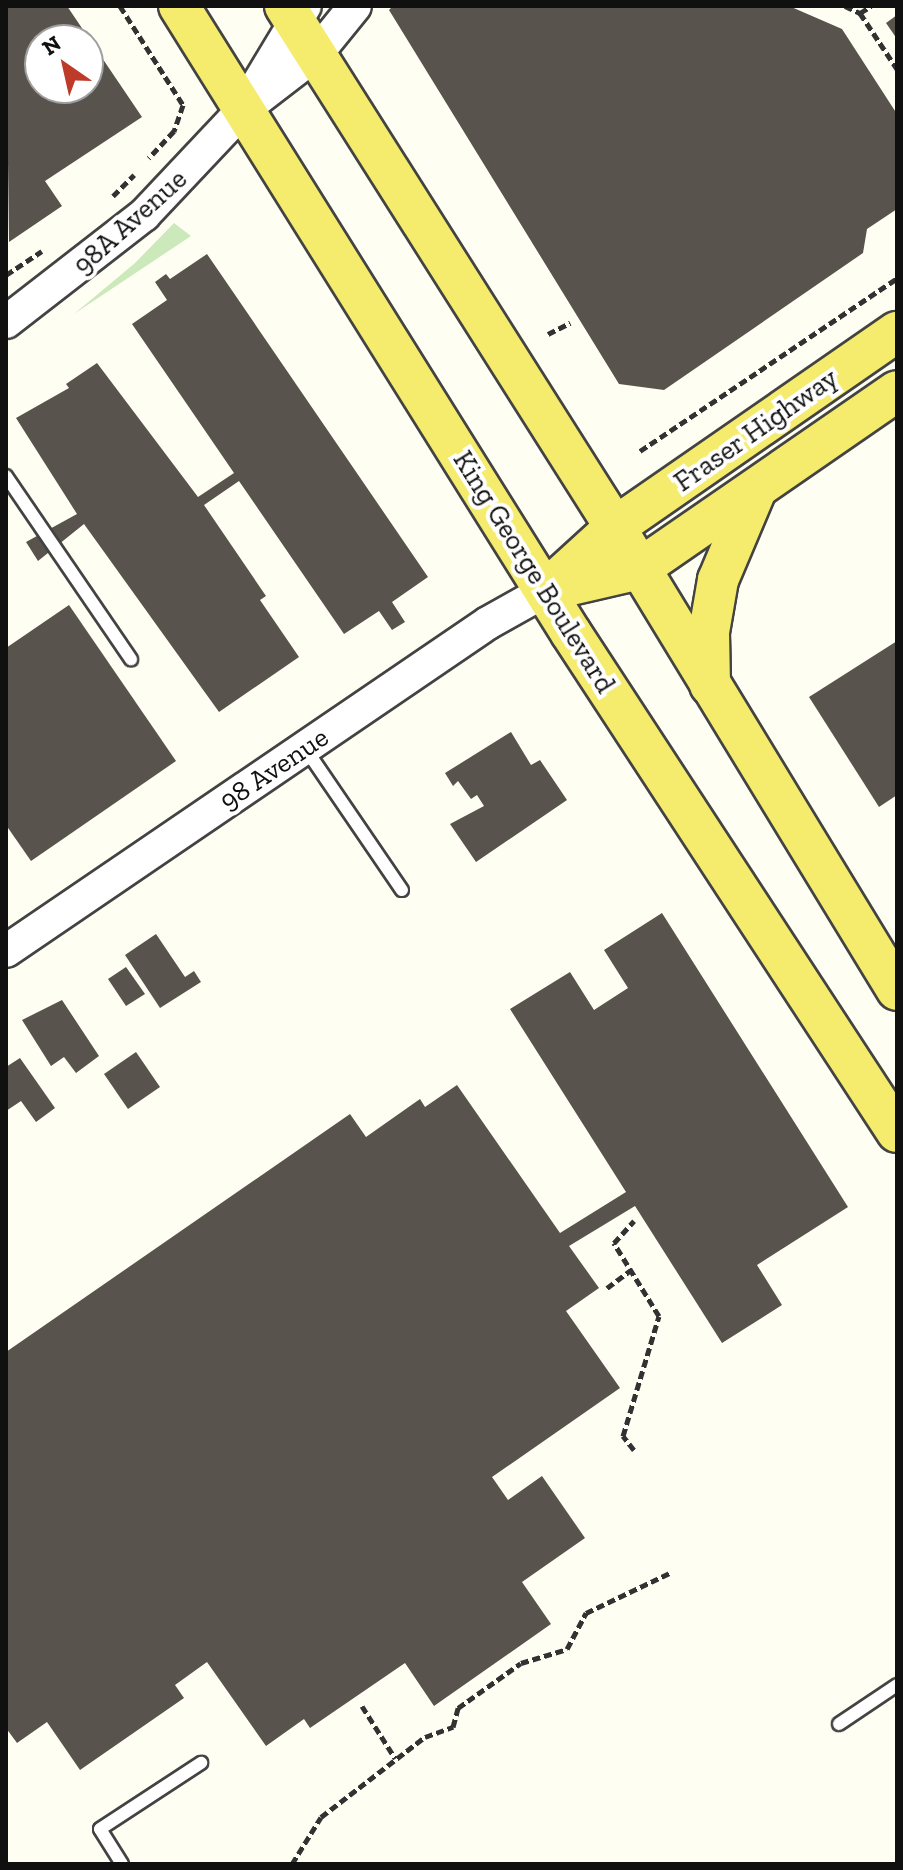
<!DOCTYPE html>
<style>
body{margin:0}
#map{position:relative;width:903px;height:1870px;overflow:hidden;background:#fffef3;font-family:"Zilla Slab",serif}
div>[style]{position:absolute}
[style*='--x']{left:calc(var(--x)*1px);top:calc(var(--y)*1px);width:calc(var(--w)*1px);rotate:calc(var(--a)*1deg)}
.green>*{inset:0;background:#cce9bc}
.building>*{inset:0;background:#58534c}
.path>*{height:5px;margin-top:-2.5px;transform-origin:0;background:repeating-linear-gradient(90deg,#323232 0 8px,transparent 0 12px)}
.roads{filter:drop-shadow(2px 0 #434343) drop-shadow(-2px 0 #434343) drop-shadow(0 2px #434343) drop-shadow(0 -2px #434343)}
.service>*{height:12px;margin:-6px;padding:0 6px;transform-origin:6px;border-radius:6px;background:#fff}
.tertiary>*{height:32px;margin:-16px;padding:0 16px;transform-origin:16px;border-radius:16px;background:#fff}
.primary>*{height:40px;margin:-20px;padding:0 20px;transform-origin:20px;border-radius:20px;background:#f5eb6d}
span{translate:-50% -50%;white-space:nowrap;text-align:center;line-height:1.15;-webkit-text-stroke:8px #fff;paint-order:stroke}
.street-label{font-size:28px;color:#101010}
.frame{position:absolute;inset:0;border:8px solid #101010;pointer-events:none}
.north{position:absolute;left:24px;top:24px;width:80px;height:80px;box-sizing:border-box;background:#fff;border:2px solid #9f9f9f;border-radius:50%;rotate:326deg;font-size:22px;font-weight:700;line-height:32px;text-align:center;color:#101010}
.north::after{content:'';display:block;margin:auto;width:28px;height:36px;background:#be3b2a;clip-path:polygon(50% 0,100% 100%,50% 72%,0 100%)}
</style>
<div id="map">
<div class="green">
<i style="clip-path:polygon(174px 223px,191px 236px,74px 314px,135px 263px)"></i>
</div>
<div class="building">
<i style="clip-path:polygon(evenodd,6px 6px,67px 6px,142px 117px,45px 181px,62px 206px,9px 242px,6px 6px,40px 40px,88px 40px,88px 88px,40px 88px,40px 40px)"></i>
<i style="clip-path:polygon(393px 6px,789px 6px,842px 29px,897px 114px,897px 209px,867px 229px,863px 253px,664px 390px,619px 384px,389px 10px)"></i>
<i style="clip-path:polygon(897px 15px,897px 39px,886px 23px)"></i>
<i style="clip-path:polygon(207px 254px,428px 577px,392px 602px,405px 622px,392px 630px,379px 611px,344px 634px,239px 481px,204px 505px,266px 596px,260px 600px,299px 657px,219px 712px,84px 524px,38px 561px,26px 542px,77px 514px,16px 418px,69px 388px,66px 384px,97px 363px,198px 497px,234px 473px,132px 324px,167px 300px,155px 282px,166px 274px,170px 279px)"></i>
<i style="clip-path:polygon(69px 605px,176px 761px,31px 861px,6px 825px,6px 648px)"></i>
<i style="clip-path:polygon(897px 641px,897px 795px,879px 807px,809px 697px)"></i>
<i style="clip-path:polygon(511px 732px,531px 765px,540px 760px,567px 800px,476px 862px,450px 824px,484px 806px,477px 795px,471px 799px,458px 781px,453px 786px,445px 773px)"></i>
<i style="clip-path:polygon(662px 913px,848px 1207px,757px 1265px,782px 1305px,722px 1343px,635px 1206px,569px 1246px,599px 1288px,566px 1311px,620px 1388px,492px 1477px,508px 1500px,542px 1476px,585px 1538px,522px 1582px,551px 1624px,434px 1706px,405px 1663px,310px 1728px,304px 1719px,266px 1746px,207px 1662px,175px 1685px,184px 1698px,80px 1770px,47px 1722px,17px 1743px,6px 1728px,6px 1352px,350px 1114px,366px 1137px,420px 1099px,425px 1107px,457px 1085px,560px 1233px,626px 1192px,510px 1009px,570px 972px,594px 1010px,628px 988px,604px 950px)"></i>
<i style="clip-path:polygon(156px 934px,185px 977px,194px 971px,201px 982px,160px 1008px,125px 955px)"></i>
<i style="clip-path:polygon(126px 967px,145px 994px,126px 1006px,108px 979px)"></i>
<i style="clip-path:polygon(62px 1000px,99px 1056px,76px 1073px,64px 1057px,51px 1066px,22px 1020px)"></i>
<i style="clip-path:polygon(136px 1052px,160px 1087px,128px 1109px,104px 1074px)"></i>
<i style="clip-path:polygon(20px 1058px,55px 1108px,36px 1122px,21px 1101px,6px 1111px,6px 1067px)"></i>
</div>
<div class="path">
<i style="--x:120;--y:6;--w:117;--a:57.5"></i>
<i style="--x:183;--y:105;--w:28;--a:109"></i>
<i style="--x:174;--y:131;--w:37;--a:133"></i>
<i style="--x:845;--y:6;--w:17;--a:25"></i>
<i style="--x:860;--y:13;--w:67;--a:56.5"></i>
<i style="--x:860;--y:13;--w:13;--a:-32"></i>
<i style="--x:113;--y:196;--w:30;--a:-45"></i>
<i style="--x:6;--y:275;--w:43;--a:-33.7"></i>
<i style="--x:548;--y:334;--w:25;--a:-27"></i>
<i style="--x:640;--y:451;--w:310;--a:-33.9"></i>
<i style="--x:607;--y:1288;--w:30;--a:-37"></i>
<i style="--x:634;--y:1450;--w:18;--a:-128"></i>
<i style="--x:623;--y:1436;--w:125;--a:-73.3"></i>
<i style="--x:659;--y:1316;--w:86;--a:-121.7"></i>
<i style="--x:614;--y:1243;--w:30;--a:-48"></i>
<i style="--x:362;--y:1706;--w:62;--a:57.6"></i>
<i style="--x:292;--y:1864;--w:55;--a:-58.3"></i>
<i style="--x:321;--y:1817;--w:131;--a:-37.6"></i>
<i style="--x:425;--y:1737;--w:30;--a:-20"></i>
<i style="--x:453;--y:1727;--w:20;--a:-75"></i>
<i style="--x:458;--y:1708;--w:77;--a:-35.5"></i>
<i style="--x:521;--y:1663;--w:48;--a:-16.9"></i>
<i style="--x:567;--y:1649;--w:41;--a:-62.2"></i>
<i style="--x:586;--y:1613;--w:95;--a:-25.5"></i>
</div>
<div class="roads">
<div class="service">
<i style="--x:6;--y:476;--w:222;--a:55.7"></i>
<i style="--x:305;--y:748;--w:172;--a:55.7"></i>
<i style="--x:839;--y:1724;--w:70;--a:-33.9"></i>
<i style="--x:122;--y:1864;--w:41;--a:-122.2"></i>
<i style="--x:100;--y:1829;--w:121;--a:-33.2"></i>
</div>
<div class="tertiary">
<i style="--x:250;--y:97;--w:106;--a:-58.9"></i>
<i style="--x:6;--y:322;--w:175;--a:-37.8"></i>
<i style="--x:144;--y:215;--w:144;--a:-46.7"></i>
<i style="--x:243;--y:110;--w:93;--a:-37.6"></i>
<i style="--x:317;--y:53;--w:60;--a:-51"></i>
<i style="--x:6;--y:951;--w:583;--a:-34.24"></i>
<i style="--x:488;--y:623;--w:65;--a:-29.3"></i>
</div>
<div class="primary">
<i style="--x:179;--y:6;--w:739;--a:57.99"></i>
<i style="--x:571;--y:633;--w:596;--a:56.84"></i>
<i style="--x:285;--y:6;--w:617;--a:57.65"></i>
<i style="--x:615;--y:527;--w:542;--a:58.66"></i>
<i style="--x:549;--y:590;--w:92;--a:-13.1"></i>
<i style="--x:639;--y:569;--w:313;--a:-34.6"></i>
<i style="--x:545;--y:591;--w:95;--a:-42.4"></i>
<i style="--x:615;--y:527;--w:343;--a:-34.7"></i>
<i style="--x:710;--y:685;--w:53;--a:-91.1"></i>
<i style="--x:709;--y:632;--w:53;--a:-80.2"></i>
<i style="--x:718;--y:580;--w:98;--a:-67.1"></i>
</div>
</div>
<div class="street-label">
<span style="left:130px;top:222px;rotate:-42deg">98A Avenue</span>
<span style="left:756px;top:430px;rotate:-35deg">Fraser Highway</span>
<span style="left:534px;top:572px;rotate:58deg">King George Boulevard</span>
<span style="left:274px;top:769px;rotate:-34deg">98 Avenue</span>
</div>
<div class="frame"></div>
<div class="north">N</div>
</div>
